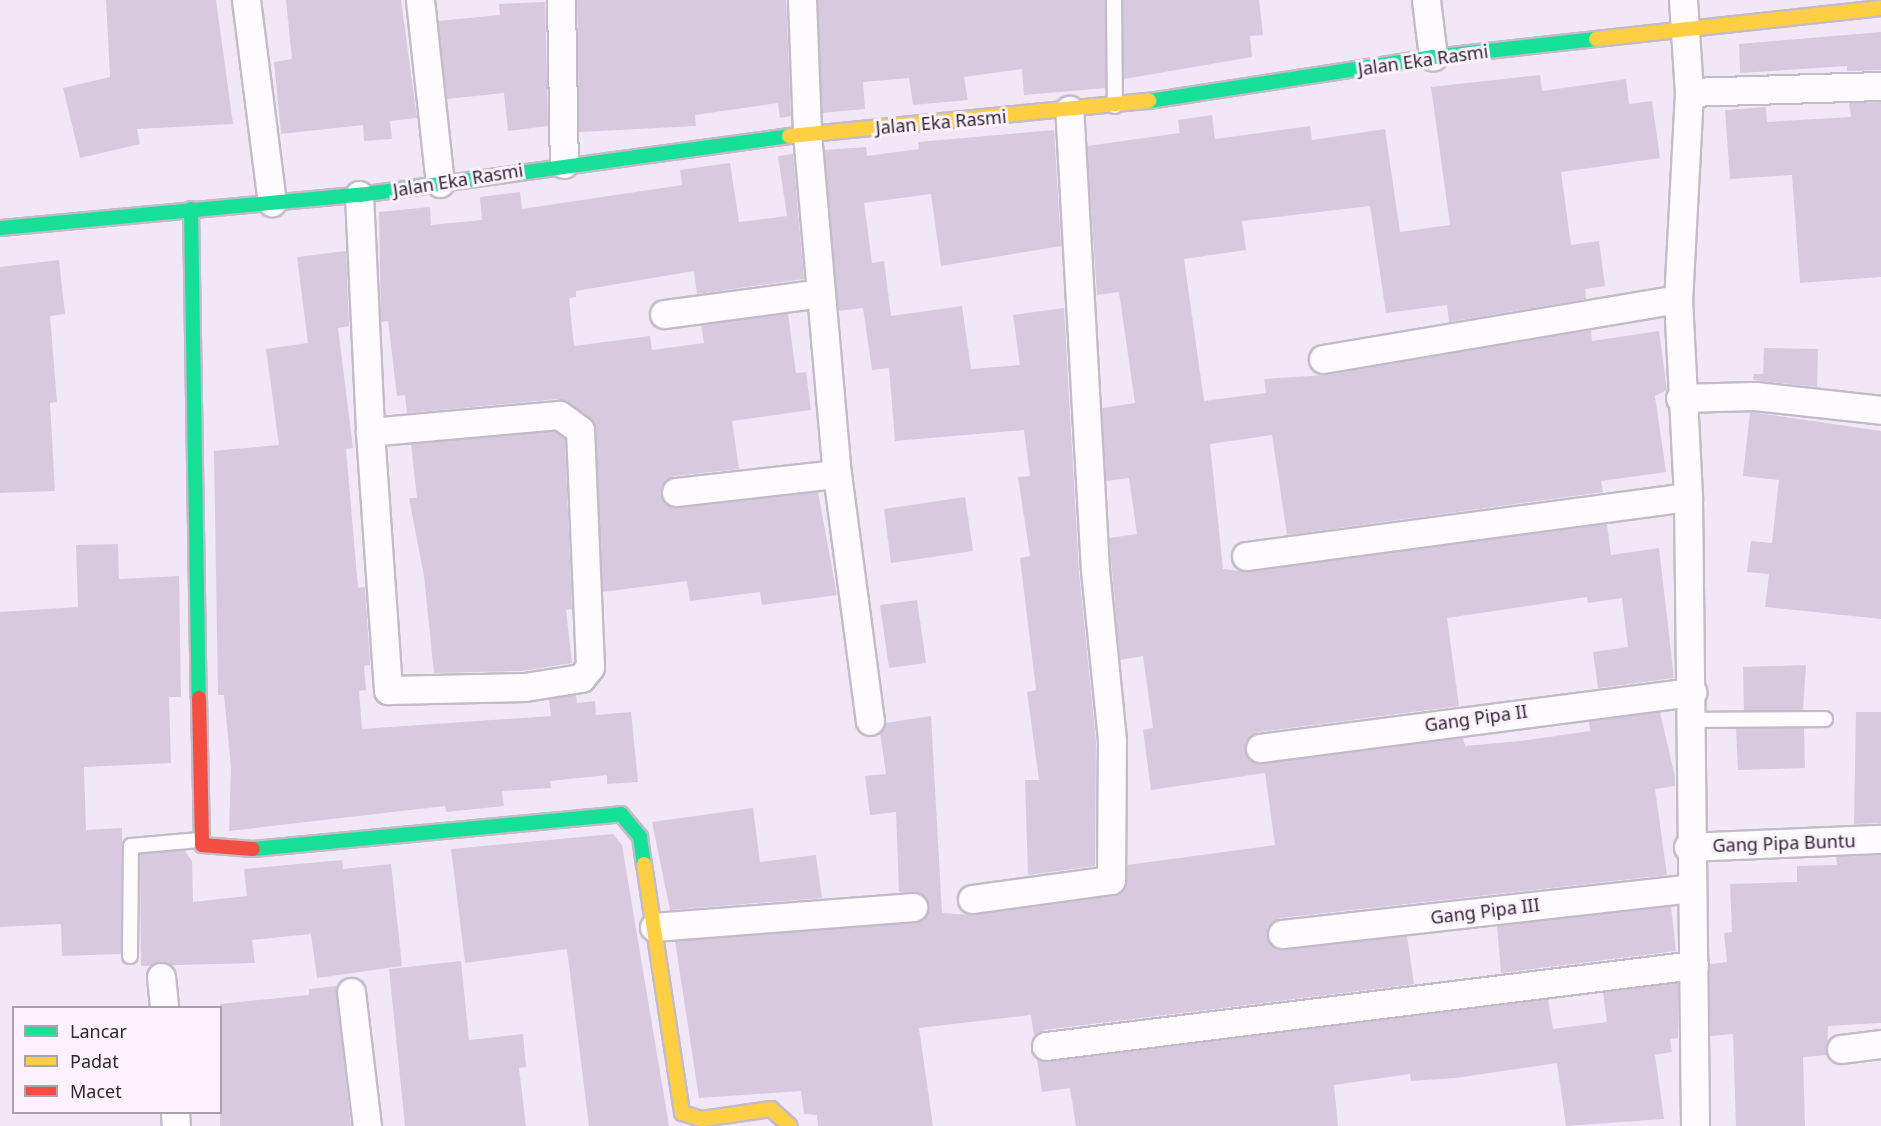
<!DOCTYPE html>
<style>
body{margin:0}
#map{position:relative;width:1881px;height:1126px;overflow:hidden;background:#f2e7f7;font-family:"Noto Sans",sans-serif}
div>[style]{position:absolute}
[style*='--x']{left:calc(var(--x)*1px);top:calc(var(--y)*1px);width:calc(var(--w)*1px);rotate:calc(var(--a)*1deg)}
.building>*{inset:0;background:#d9c9de}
.roads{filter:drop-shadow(2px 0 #c4bbc8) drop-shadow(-2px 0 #c4bbc8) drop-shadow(0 2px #c4bbc8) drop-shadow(0 -2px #c4bbc8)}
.lane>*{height:14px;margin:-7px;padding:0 7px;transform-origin:7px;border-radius:7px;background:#fdfbfe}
.street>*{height:27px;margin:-13.5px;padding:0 13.5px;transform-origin:13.5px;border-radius:13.5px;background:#fdfbfe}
.fast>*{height:14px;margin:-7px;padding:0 7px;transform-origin:7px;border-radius:7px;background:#16e098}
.slow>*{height:14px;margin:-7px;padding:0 7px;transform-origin:7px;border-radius:7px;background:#ffcf43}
.jam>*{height:14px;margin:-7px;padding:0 7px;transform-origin:7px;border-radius:7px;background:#f24e42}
span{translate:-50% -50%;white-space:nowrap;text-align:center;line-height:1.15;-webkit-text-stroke:6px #fbf2fe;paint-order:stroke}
.street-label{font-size:18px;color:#2f2732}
.legend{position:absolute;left:12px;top:1006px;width:210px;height:108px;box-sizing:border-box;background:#fbf2fe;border:2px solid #a9a1ac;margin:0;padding:8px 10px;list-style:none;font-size:18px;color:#2f2732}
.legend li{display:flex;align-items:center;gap:12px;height:30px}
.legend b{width:30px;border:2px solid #a9a1ac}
</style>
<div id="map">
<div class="building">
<i style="clip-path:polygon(106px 0,216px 0,233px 124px,137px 129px,140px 144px,80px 158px,63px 88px,110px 77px)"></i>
<i style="clip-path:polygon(286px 0,401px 0,417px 118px,390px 121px,392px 139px,364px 141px,363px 125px,281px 134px,274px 62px,292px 59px)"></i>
<i style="clip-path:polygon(577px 0,786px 0,791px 116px,780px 118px,778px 103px,695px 115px,696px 126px,579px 132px)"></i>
<i style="clip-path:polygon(818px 0,1105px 0,1106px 88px,1024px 95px,1022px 69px,964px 77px,968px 100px,913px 105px,909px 78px,863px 82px,865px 109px,822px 113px)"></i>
<i style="clip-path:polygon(1123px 0,1259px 0,1263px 35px,1250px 36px,1252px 57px,1124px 79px)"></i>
<i style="clip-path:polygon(545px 2px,548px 126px,508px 131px,504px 93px,447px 99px,438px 21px,500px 15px,499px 4px)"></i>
<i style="clip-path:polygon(1881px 32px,1881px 70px,1847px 71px,1847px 66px,1740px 73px,1739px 44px)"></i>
<i style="clip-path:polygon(1540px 75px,1542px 91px,1626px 79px,1629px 104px,1652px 101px,1660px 158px,1561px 172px,1571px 245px,1599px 241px,1605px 286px,1585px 289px,1586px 299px,1449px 322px,1447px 305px,1386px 313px,1370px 206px,1242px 221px,1246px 250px,1184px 259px,1204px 401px,1266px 393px,1264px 379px,1326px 375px,1591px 330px,1592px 341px,1659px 331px,1667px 390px,1655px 396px,1666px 472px,1601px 481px,1603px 492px,1287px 535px,1272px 435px,1210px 444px,1223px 569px,1248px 572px,1607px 524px,1611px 555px,1659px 548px,1674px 678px,1598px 688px,1593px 652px,1628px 647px,1622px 598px,1588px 603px,1587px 597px,1447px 618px,1459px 706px,1258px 732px,1246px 741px,1245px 751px,1262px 764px,1463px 738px,1465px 746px,1520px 741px,1590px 731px,1589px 721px,1660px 712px,1675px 777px,1675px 786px,1655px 789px,1667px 875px,1280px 918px,1267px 928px,1270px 944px,1283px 950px,1407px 936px,1414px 984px,1044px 1030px,1034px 1036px,1031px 1015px,919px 1028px,933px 1126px,818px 1126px,817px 1115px,804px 1114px,801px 1091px,699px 1098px,675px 941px,914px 923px,927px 914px,929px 905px,920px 893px,899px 892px,896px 812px,870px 815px,865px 776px,886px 774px,880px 733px,885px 723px,931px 716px,942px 913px,974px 915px,1113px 896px,1125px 887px,1127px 865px,1275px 845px,1265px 773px,1151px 790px,1143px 730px,1153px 728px,1143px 656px,1120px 660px,1109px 538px,1137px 534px,1129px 478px,1106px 481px,1102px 408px,1135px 403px,1119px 292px,1097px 295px,1087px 146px,1180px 133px,1178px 120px,1212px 115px,1215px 139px,1310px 126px,1312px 140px,1385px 129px,1400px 232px,1450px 225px,1431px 87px)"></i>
<i style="clip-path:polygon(1881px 102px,1881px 277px,1800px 283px,1792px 175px,1730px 179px,1725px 110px,1766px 107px,1767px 122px,1851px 117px,1849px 103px)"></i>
<i style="clip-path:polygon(1054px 130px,1061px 246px,941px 266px,931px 194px,864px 203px,872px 263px,884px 261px,891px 316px,962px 306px,971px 369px,1020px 365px,1013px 315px,1064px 308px,1079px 572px,1096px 741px,1095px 866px,1028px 875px,1025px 780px,1039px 780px,1027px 692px,1036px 690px,1020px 558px,1030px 556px,1018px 477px,1030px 476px,1024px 430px,895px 441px,889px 368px,872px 370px,863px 308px,838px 311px,824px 150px,866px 147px,867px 156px,919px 149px,918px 142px)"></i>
<i style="clip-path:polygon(793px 154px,804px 279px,697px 294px,694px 271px,576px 291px,576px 297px,569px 298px,574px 346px,650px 336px,652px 350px,704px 343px,701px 325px,788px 313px,796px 373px,806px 372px,811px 410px,732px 421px,739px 469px,674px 476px,662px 485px,660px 494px,678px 508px,818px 492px,837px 595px,762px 605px,760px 592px,690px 601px,687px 581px,603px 592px,594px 422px,558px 399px,407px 413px,405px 395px,397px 396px,388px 321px,381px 322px,379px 212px,430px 207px,431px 225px,482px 220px,480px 197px,520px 192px,522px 209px,682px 185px,680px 170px,730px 163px,739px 222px,787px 216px,778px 156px)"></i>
<i style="clip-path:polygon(346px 251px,349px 326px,338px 328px,353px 448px,346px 449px,358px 588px,365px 587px,370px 665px,364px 666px,366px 690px,359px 691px,362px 729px,551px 716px,549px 699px,576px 695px,577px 703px,595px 701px,596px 715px,631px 712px,638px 782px,607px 784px,607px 775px,550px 781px,551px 788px,502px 791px,504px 806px,446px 812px,445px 806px,229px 831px,231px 768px,224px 695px,218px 695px,214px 451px,279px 445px,266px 349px,308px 343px,297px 257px)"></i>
<i style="clip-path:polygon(59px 260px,65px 314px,50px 316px,57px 402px,50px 403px,55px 491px,0 493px,0 267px)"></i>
<i style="clip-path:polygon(1764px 348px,1818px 349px,1817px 387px,1753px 380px,1754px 374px,1763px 374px)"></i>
<i style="clip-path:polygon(1750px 412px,1881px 431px,1881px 619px,1765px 607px,1769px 574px,1747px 572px,1751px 541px,1772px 543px,1779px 480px,1743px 476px)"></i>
<i style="clip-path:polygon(555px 431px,565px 438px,572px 609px,566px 610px,572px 663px,522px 671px,434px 673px,424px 576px,409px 498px,417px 498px,411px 444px)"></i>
<i style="clip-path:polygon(965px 497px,973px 551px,891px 563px,884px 509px)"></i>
<i style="clip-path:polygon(118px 544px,119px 579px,179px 576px,181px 697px,169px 697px,171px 763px,84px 767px,86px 830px,122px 828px,121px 954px,62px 956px,61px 924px,0 927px,0 612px,78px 607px,76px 545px)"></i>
<i style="clip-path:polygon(917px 600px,926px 663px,889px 668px,880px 605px)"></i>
<i style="clip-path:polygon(1806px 665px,1803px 710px,1744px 711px,1743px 667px)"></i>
<i style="clip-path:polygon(1856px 712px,1881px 712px,1881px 823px,1854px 824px)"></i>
<i style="clip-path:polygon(1804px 728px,1805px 768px,1738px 770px,1736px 729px)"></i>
<i style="clip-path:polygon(753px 808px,760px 862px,816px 855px,822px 898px,670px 910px,652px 822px)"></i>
<i style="clip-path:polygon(613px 834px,622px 845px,669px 1126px,589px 1126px,567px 949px,465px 963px,451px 849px)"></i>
<i style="clip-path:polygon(184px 850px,192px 861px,193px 902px,247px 896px,244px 869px,342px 860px,343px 869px,391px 864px,402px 966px,317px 978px,311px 934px,252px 940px,255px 963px,141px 966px,140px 854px)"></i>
<i style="clip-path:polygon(1881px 855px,1881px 1023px,1828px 1026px,1827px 1055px,1803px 1057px,1805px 1126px,1736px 1126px,1733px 1034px,1710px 1036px,1710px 964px,1727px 962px,1724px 933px,1732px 932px,1730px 884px,1797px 882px,1797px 866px,1837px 865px,1836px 857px)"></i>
<i style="clip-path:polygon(1671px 906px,1676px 951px,1501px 973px,1497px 926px)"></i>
<i style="clip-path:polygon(461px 961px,469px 1040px,523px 1034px,526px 1067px,519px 1068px,526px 1126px,405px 1126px,389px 969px)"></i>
<i style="clip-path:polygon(1678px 983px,1678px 1038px,1670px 1039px,1672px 1052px,1655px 1055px,1664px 1119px,1566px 1126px,1557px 1063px,1456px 1078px,1411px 1081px,1410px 1074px,1334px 1085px,1338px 1126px,1076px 1126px,1070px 1088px,1042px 1092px,1037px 1059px,1548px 999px,1553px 1029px,1607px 1022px,1603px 992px)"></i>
<i style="clip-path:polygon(336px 986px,351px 1126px,220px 1126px,220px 1004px,309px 995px,309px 989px)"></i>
</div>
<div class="roads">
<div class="lane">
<i style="--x:1114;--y:0;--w:106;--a:89.5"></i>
<i style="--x:1692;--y:720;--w:133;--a:-0.4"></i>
<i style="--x:130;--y:956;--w:110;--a:-89.5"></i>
<i style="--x:131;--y:846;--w:69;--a:-5"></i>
</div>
<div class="street">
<i style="--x:246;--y:0;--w:204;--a:82.7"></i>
<i style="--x:420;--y:0;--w:184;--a:83.8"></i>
<i style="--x:561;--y:0;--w:164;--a:89"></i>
<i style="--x:802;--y:0;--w:133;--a:87.8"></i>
<i style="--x:807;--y:133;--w:342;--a:85"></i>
<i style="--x:837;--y:474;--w:249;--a:82.4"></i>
<i style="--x:1426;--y:0;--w:57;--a:83"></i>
<i style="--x:1683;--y:0;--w:92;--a:86.3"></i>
<i style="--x:1689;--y:92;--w:207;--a:93"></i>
<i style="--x:1678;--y:299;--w:198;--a:87.1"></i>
<i style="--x:1688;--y:497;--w:629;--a:89.36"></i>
<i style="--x:1689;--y:92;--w:192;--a:-1.8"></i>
<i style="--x:359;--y:195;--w:237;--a:87.3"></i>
<i style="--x:370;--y:432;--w:259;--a:86"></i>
<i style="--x:388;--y:690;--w:137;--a:-1.3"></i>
<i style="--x:525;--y:687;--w:57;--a:-9.1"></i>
<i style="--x:581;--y:678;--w:14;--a:-51"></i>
<i style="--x:590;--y:667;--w:237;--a:-92.4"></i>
<i style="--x:580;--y:430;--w:26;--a:-144"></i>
<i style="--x:559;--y:415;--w:190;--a:174.9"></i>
<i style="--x:664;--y:314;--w:158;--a:-7.6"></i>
<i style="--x:1323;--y:359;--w:360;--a:-9.6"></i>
<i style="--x:1680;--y:398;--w:75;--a:-1.5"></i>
<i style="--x:1755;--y:396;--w:127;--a:6.3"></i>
<i style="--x:676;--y:492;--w:162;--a:-6.4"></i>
<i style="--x:1246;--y:556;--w:446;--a:-7.6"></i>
<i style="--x:1260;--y:748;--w:436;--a:-7.4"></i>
<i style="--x:1688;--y:847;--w:193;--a:-2.4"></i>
<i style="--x:972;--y:899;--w:140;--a:-7.8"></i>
<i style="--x:1111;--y:880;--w:140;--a:-89.6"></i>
<i style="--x:1112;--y:740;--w:171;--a:-95.7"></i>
<i style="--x:1095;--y:570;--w:461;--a:-93.2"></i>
<i style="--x:654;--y:927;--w:260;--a:-4.4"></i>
<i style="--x:1282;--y:934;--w:410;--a:-6.4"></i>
<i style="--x:161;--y:977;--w:31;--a:84"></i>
<i style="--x:351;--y:992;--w:135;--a:83.2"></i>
<i style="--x:1046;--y:1046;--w:653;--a:-7.13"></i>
<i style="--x:1841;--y:1049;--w:40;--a:-7.1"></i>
<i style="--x:175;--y:1112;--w:14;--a:86"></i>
</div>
<div class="fast">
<i style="--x:1149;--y:101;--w:287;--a:-8.8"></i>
<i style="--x:1433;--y:57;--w:164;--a:-6.3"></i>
<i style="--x:191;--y:209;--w:489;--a:89.1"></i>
<i style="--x:0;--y:228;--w:361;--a:-5.3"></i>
<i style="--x:359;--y:195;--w:434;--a:-7.8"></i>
<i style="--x:253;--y:849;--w:370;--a:-5.4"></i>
<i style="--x:621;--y:814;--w:30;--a:50"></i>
<i style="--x:640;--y:837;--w:27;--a:82"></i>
</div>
<div class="slow">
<i style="--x:1596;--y:39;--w:287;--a:-6.2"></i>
<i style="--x:789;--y:136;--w:362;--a:-5.6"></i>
<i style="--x:644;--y:864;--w:252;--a:81.3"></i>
<i style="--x:682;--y:1113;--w:21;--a:17"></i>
<i style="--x:702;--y:1119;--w:70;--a:-8.2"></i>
<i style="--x:771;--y:1109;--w:25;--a:42"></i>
</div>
<div class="jam">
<i style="--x:199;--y:698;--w:147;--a:88.8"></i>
<i style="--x:202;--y:845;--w:51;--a:4.5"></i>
</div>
</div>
<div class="street-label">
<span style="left:1423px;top:60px;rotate:-8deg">Jalan Eka Rasmi</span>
<span style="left:941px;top:122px;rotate:-5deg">Jalan Eka Rasmi</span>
<span style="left:458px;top:180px;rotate:-9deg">Jalan Eka Rasmi</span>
<span style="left:1476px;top:718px;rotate:-8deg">Gang Pipa II</span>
<span style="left:1784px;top:843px;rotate:-2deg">Gang Pipa Buntu</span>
<span style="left:1485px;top:911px;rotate:-7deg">Gang Pipa III</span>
</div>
<ul class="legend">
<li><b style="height:8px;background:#16e098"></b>Lancar</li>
<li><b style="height:8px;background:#ffcf43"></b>Padat</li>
<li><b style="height:8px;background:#f24e42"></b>Macet</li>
</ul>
</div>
